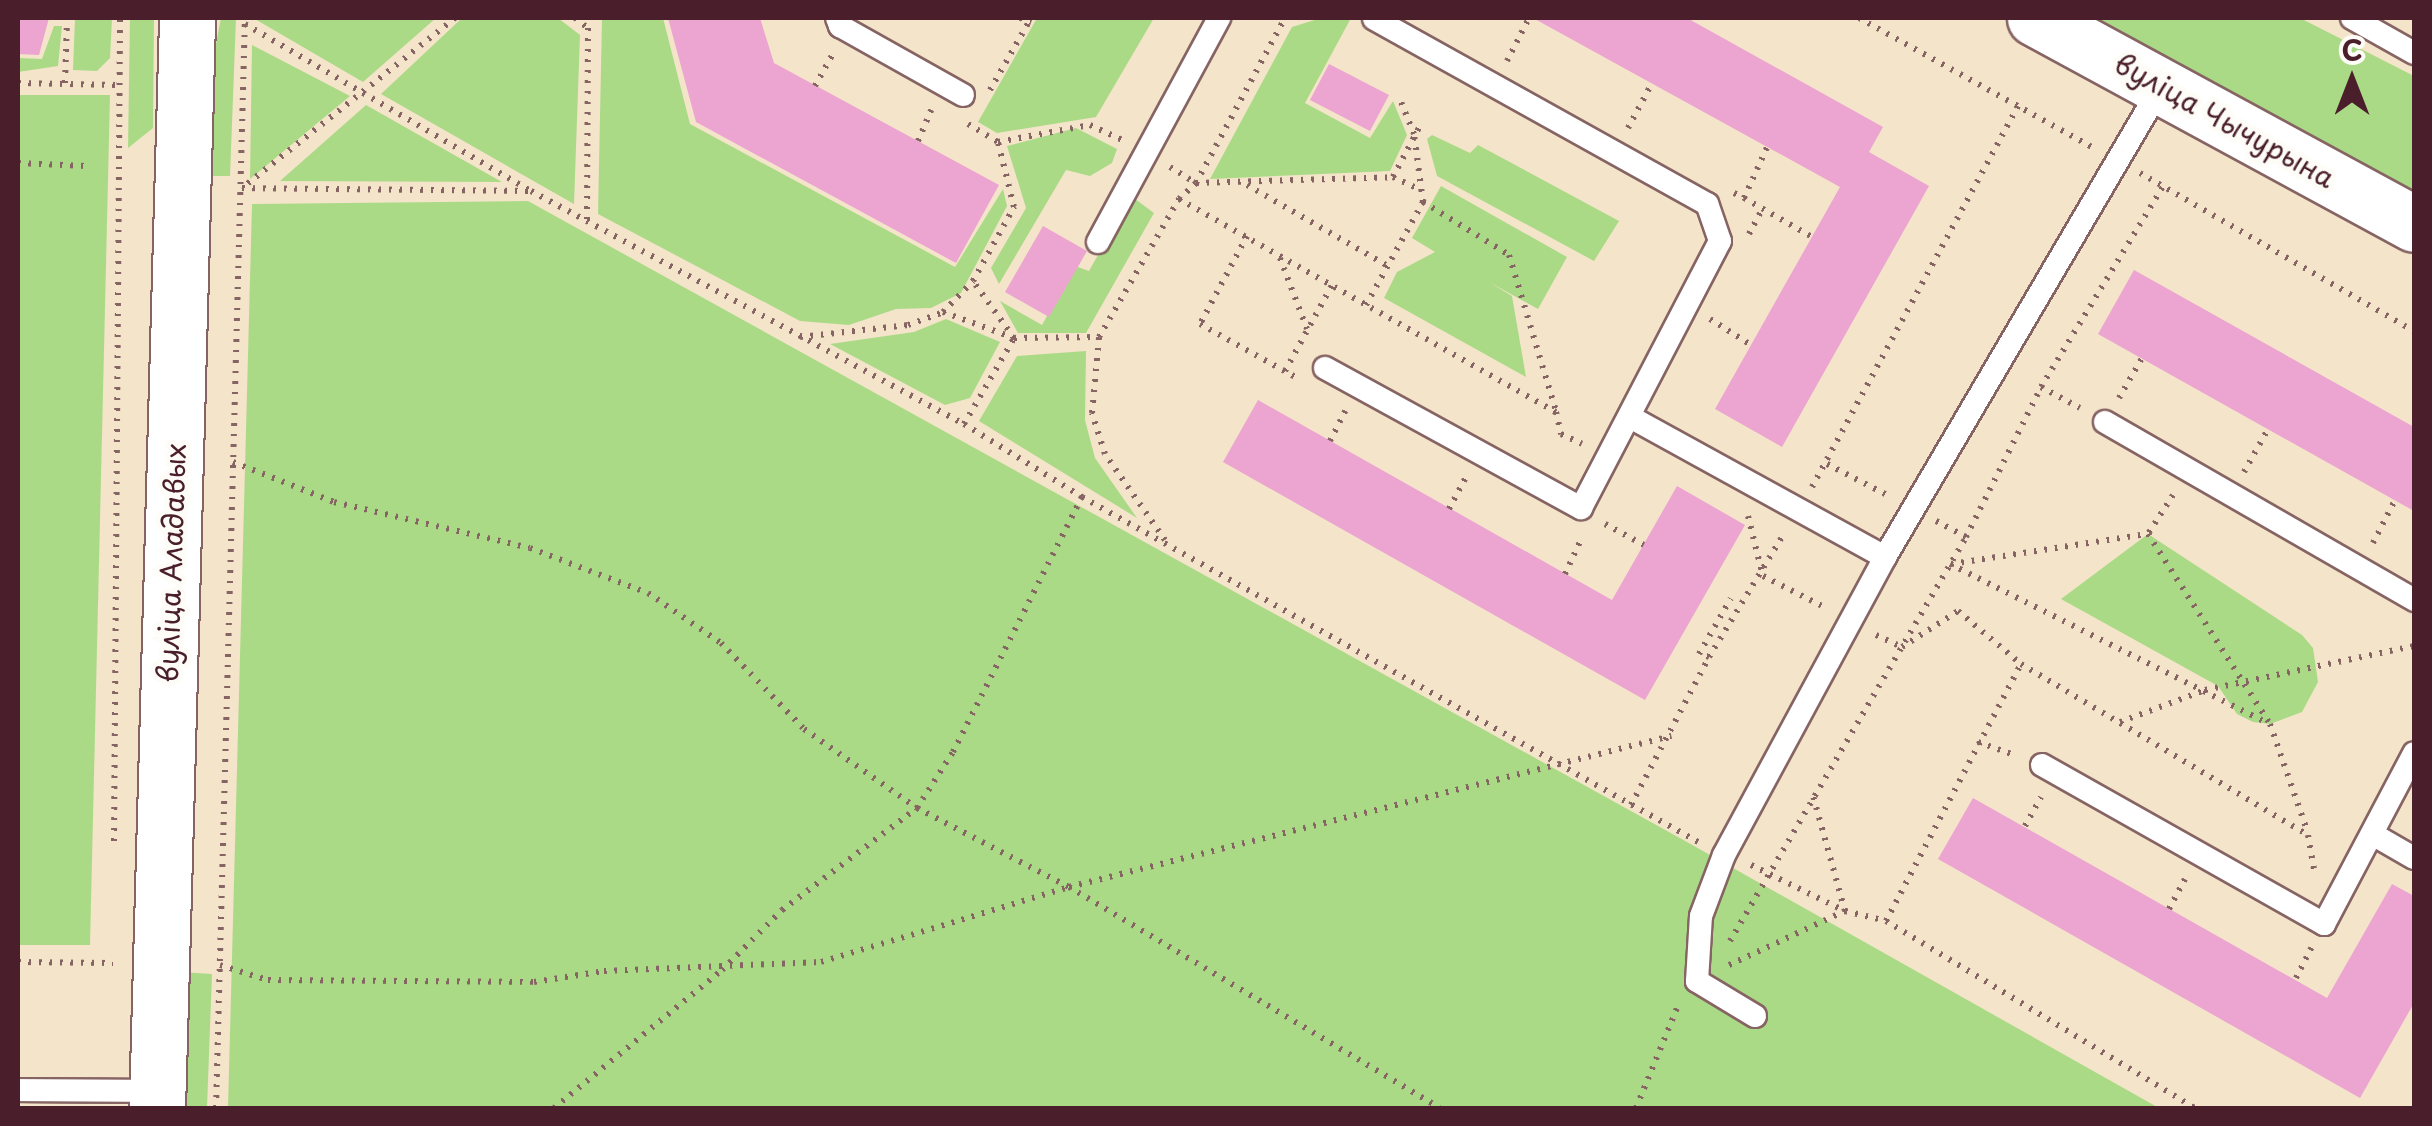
<!DOCTYPE html>
<meta charset="utf-8">
<style>
body{margin:0}
#map{position:relative;width:2432px;height:1126px;overflow:hidden;background:#f4e4ca;font-family:"Playpen Sans",sans-serif}
div>[style]{position:absolute}
[style*='--x']{left:calc(var(--x)*1px);top:calc(var(--y)*1px);width:calc(var(--w)*1px);rotate:calc(var(--a)*1deg)}
.green>*{inset:0;background:#abda87}
.building>*{inset:0;background:#eca4d0}
.path>*{height:6px;margin-top:-3px;transform-origin:0;background:repeating-linear-gradient(90deg,#866463 0 2.5px,transparent 0 10.5px)}
.roads{filter:drop-shadow(2px 0 #866463) drop-shadow(-2px 0 #866463) drop-shadow(0 2px #866463) drop-shadow(0 -2px #866463)}
.service>*{height:22px;margin:-11px;padding:0 11px;transform-origin:11px;border-radius:11px;background:#fff}
.tertiary>*{height:55px;margin:-27.5px;padding:0 27.5px;transform-origin:27.5px;border-radius:27.5px;background:#fff}
.secondary>*{height:55px;margin:-27.5px;padding:0 27.5px;transform-origin:27.5px;border-radius:27.5px;background:#fff}
span{translate:-50% -50%;white-space:nowrap;text-align:center;line-height:1.15;-webkit-text-stroke:10px #fdfcf7;paint-order:stroke}
.street-label{font-size:28px;color:#4a1f2b}
.frame{position:absolute;inset:0;border:20px solid #4a1f2b;pointer-events:none}
.north{position:absolute;left:2302px;top:30px;width:100px;height:100px;-webkit-text-stroke:8px #fdfcf7;paint-order:stroke;rotate:0deg;font-size:28px;font-weight:700;line-height:40px;text-align:center;color:#4a1f2b}
.north::after{content:'';display:block;margin:auto;width:35px;height:45px;background:#4a1f2b;clip-path:polygon(50% 0,100% 100%,50% 72%,0 100%)}
</style>
<div id="map">
<div class="green">
<i style="clip-path:polygon(75px 18px,112px 18px,110px 58px,97px 71px,73px 70px)"></i>
<i style="clip-path:polygon(130px 18px,154px 18px,153px 128px,128px 148px)"></i>
<i style="clip-path:polygon(221px 18px,236px 18px,230px 176px,204px 176px,210px 75px)"></i>
<i style="clip-path:polygon(253px 18px,436px 18px,363px 82px)"></i>
<i style="clip-path:polygon(462px 18px,558px 18px,580px 35px,574px 204px,381px 94px)"></i>
<i style="clip-path:polygon(602px 18px,663px 18px,690px 124px,955px 267px,1003px 189px,1007px 206px,961px 293px,931px 308px,896px 309px,849px 325px,800px 321px,598px 214px)"></i>
<i style="clip-path:polygon(1037px 18px,1154px 18px,1096px 117px,997px 133px,978px 122px)"></i>
<i style="clip-path:polygon(1321px 18px,1351px 18px,1305px 103px,1370px 138px,1393px 101px,1407px 135px,1390px 171px,1210px 179px,1292px 27px)"></i>
<i style="clip-path:polygon(2091px 18px,2300px 18px,2414px 76px,2414px 198px)"></i>
<i style="clip-path:polygon(54px 26px,62px 26px,58px 66px,18px 72px,18px 58px,42px 59px)"></i>
<i style="clip-path:polygon(252px 45px,350px 96px,250px 179px)"></i>
<i style="clip-path:polygon(18px 95px,110px 95px,90px 945px,18px 945px)"></i>
<i style="clip-path:polygon(366px 105px,502px 182px,280px 181px)"></i>
<i style="clip-path:polygon(1076px 128px,1117px 149px,1112px 163px,1090px 176px,1066px 170px,999px 284px,991px 268px,1026px 208px,1007px 146px)"></i>
<i style="clip-path:polygon(1432px 135px,1470px 153px,1478px 145px,1619px 221px,1594px 261px,1437px 176px,1427px 139px)"></i>
<i style="clip-path:polygon(1441px 186px,1567px 257px,1538px 309px,1489px 282px,1512px 296px,1526px 377px,1384px 298px,1397px 272px,1435px 252px,1412px 238px)"></i>
<i style="clip-path:polygon(1131px 196px,1154px 213px,1086px 333px,1018px 333px,1000px 301px,1042px 325px,1075px 266px,1089px 271px)"></i>
<i style="clip-path:polygon(528px 201px,1687px 842px,2159px 1108px,228px 1108px,252px 204px)"></i>
<i style="clip-path:polygon(946px 319px,1000px 342px,970px 398px,945px 405px,830px 344px,914px 332px)"></i>
<i style="clip-path:polygon(1086px 351px,1085px 420px,1095px 458px,1137px 518px,979px 421px,1017px 356px)"></i>
<i style="clip-path:polygon(2148px 534px,2302px 635px,2313px 648px,2318px 682px,2302px 712px,2270px 724px,2253px 722px,2237px 714px,2218px 686px,2061px 599px)"></i>
<i style="clip-path:polygon(180px 972px,212px 974px,207px 1108px,176px 1108px)"></i>
</div>
<div class="building">
<i style="clip-path:polygon(18px 18px,49px 18px,39px 55px,18px 54px)"></i>
<i style="clip-path:polygon(668px 18px,760px 18px,774px 63px,999px 185px,956px 263px,696px 122px)"></i>
<i style="clip-path:polygon(1533px 18px,1687px 18px,1883px 127px,1869px 152px,1929px 186px,1782px 447px,1715px 409px,1840px 187px)"></i>
<i style="clip-path:polygon(1329px 64px,1389px 95px,1370px 131px,1310px 100px)"></i>
<i style="clip-path:polygon(1043px 226px,1087px 251px,1049px 317px,1005px 292px)"></i>
<i style="clip-path:polygon(2134px 270px,2414px 427px,2414px 511px,2098px 334px)"></i>
<i style="clip-path:polygon(1258px 400px,1612px 600px,1677px 486px,1745px 525px,1645px 700px,1223px 462px)"></i>
<i style="clip-path:polygon(1973px 798px,2327px 998px,2392px 884px,2414px 896px,2414px 1003px,2360px 1098px,1938px 859px)"></i>
</div>
<div class="path">
<i style="--x:455;--y:18;--w:273;--a:141.4"></i>
<i style="--x:242;--y:188;--w:287;--a:0.6"></i>
<i style="--x:575;--y:18;--w:16;--a:38"></i>
<i style="--x:588;--y:28;--w:192;--a:90.3"></i>
<i style="--x:1020;--y:18;--w:12;--a:20"></i>
<i style="--x:1859;--y:18;--w:269;--a:29"></i>
<i style="--x:245;--y:24;--w:331;--a:30.3"></i>
<i style="--x:531;--y:191;--w:492;--a:28.3"></i>
<i style="--x:964;--y:424;--w:139;--a:31.7"></i>
<i style="--x:1082;--y:497;--w:706;--a:29.25"></i>
<i style="--x:1507;--y:61;--w:48;--a:-62.9"></i>
<i style="--x:18;--y:83;--w:99;--a:1.2"></i>
<i style="--x:65;--y:83;--w:65;--a:-88.2"></i>
<i style="--x:815;--y:86;--w:38;--a:-61"></i>
<i style="--x:990;--y:90;--w:83;--a:-60.3"></i>
<i style="--x:968;--y:124;--w:35;--a:31"></i>
<i style="--x:1628;--y:128;--w:49;--a:-61.9"></i>
<i style="--x:918;--y:141;--w:34;--a:-67"></i>
<i style="--x:18;--y:163;--w:68;--a:2.5"></i>
<i style="--x:1170;--y:167;--w:31;--a:32"></i>
<i style="--x:1196;--y:183;--w:197;--a:-1.7"></i>
<i style="--x:1393;--y:177;--w:62;--a:-62.2"></i>
<i style="--x:2140;--y:173;--w:316;--a:30"></i>
<i style="--x:1393;--y:177;--w:31;--a:25"></i>
<i style="--x:1247;--y:185;--w:160;--a:29.9"></i>
<i style="--x:1734;--y:193;--w:11;--a:27"></i>
<i style="--x:1744;--y:198;--w:58;--a:-65.6"></i>
<i style="--x:1744;--y:198;--w:78;--a:29.8"></i>
<i style="--x:1179;--y:199;--w:433;--a:29.5"></i>
<i style="--x:1556;--y:412;--w:23;--a:77"></i>
<i style="--x:1561;--y:434;--w:23;--a:25"></i>
<i style="--x:1423;--y:202;--w:101;--a:31.6"></i>
<i style="--x:1509;--y:255;--w:163;--a:73.2"></i>
<i style="--x:1749;--y:234;--w:30;--a:-62"></i>
<i style="--x:1247;--y:236;--w:100;--a:118.1"></i>
<i style="--x:1200;--y:324;--w:113;--a:29.1"></i>
<i style="--x:1280;--y:258;--w:76;--a:69.2"></i>
<i style="--x:1366;--y:305;--w:118;--a:-61"></i>
<i style="--x:1423;--y:202;--w:69;--a:-97.5"></i>
<i style="--x:1414;--y:134;--w:40;--a:-112"></i>
<i style="--x:943;--y:312;--w:76;--a:20.1"></i>
<i style="--x:1014;--y:338;--w:85;--a:-0.7"></i>
<i style="--x:1710;--y:319;--w:49;--a:32.4"></i>
<i style="--x:800;--y:337;--w:109;--a:-6.3"></i>
<i style="--x:908;--y:325;--w:37;--a:-20"></i>
<i style="--x:943;--y:312;--w:43;--a:-45.9"></i>
<i style="--x:973;--y:281;--w:85;--a:-61"></i>
<i style="--x:1014;--y:207;--w:67;--a:-103.8"></i>
<i style="--x:998;--y:142;--w:94;--a:-10.5"></i>
<i style="--x:1090;--y:125;--w:38;--a:25"></i>
<i style="--x:1285;--y:371;--w:98;--a:-61.3"></i>
<i style="--x:2041;--y:387;--w:44;--a:28.3"></i>
<i style="--x:2119;--y:398;--w:46;--a:-60.1"></i>
<i style="--x:964;--y:424;--w:99;--a:-59.8"></i>
<i style="--x:1014;--y:338;--w:70;--a:-125.7"></i>
<i style="--x:1330;--y:441;--w:34;--a:-63"></i>
<i style="--x:233;--y:462;--w:109;--a:21.6"></i>
<i style="--x:334;--y:502;--w:201;--a:13.2"></i>
<i style="--x:530;--y:548;--w:126;--a:20.9"></i>
<i style="--x:648;--y:593;--w:88;--a:34.4"></i>
<i style="--x:721;--y:643;--w:120;--a:46"></i>
<i style="--x:804;--y:729;--w:138;--a:35"></i>
<i style="--x:917;--y:808;--w:171;--a:27.5"></i>
<i style="--x:1069;--y:887;--w:431;--a:30.8"></i>
<i style="--x:1827;--y:464;--w:70;--a:27.3"></i>
<i style="--x:2244;--y:472;--w:49;--a:-60.8"></i>
<i style="--x:1812;--y:487;--w:433;--a:-61.6"></i>
<i style="--x:2173;--y:495;--w:46;--a:122.7"></i>
<i style="--x:2148;--y:534;--w:226;--a:57.3"></i>
<i style="--x:2270;--y:724;--w:115;--a:70.8"></i>
<i style="--x:1449;--y:509;--w:38;--a:-62"></i>
<i style="--x:1748;--y:516;--w:62;--a:76"></i>
<i style="--x:1763;--y:576;--w:71;--a:26.9"></i>
<i style="--x:1936;--y:521;--w:34;--a:28"></i>
<i style="--x:1605;--y:524;--w:44;--a:28.3"></i>
<i style="--x:1165;--y:540;--w:105;--a:-124.9"></i>
<i style="--x:1105;--y:454;--w:43;--a:-107.6"></i>
<i style="--x:1092;--y:413;--w:76;--a:-84.7"></i>
<i style="--x:1099;--y:337;--w:160;--a:-59.9"></i>
<i style="--x:1179;--y:199;--w:23;--a:-43"></i>
<i style="--x:1196;--y:183;--w:187;--a:-61.7"></i>
<i style="--x:2373;--y:543;--w:48;--a:-62.9"></i>
<i style="--x:1950;--y:564;--w:353;--a:26.6"></i>
<i style="--x:1951;--y:564;--w:199;--a:-8.7"></i>
<i style="--x:1565;--y:574;--w:38;--a:-65"></i>
<i style="--x:1876;--y:635;--w:29;--a:25"></i>
<i style="--x:1902;--y:647;--w:67;--a:-32.7"></i>
<i style="--x:1958;--y:611;--w:82;--a:40.1"></i>
<i style="--x:2021;--y:664;--w:334;--a:30.8"></i>
<i style="--x:2308;--y:835;--w:41;--a:80.1"></i>
<i style="--x:1709;--y:657;--w:10;--a:-163"></i>
<i style="--x:1699;--y:654;--w:64;--a:-60.3"></i>
<i style="--x:2120;--y:722;--w:91;--a:-20.6"></i>
<i style="--x:2205;--y:690;--w:214;--a:-11.9"></i>
<i style="--x:1978;--y:742;--w:41;--a:19.7"></i>
<i style="--x:1631;--y:805;--w:167;--a:-62.2"></i>
<i style="--x:1709;--y:657;--w:146;--a:-58.7"></i>
<i style="--x:2025;--y:826;--w:33;--a:-61"></i>
<i style="--x:114;--y:841;--w:823;--a:-89.58"></i>
<i style="--x:1751;--y:865;--w:105;--a:26.1"></i>
<i style="--x:1845;--y:911;--w:42;--a:13.7"></i>
<i style="--x:1886;--y:921;--w:361;--a:31.2"></i>
<i style="--x:2169;--y:909;--w:34;--a:-62"></i>
<i style="--x:1886;--y:921;--w:290;--a:-62.3"></i>
<i style="--x:1730;--y:941;--w:468;--a:-59.7"></i>
<i style="--x:1966;--y:537;--w:168;--a:-63.4"></i>
<i style="--x:2041;--y:387;--w:235;--a:-58.7"></i>
<i style="--x:18;--y:962;--w:95;--a:0.6"></i>
<i style="--x:220;--y:965;--w:50;--a:17.4"></i>
<i style="--x:268;--y:980;--w:266;--a:0.4"></i>
<i style="--x:534;--y:982;--w:71;--a:-8.9"></i>
<i style="--x:604;--y:971;--w:217;--a:-2.4"></i>
<i style="--x:821;--y:962;--w:259;--a:-16.8"></i>
<i style="--x:1069;--y:887;--w:621;--a:-14.08"></i>
<i style="--x:1729;--y:965;--w:128;--a:-25"></i>
<i style="--x:1845;--y:911;--w:123;--a:-105.5"></i>
<i style="--x:2296;--y:978;--w:34;--a:-63"></i>
<i style="--x:216;--y:1108;--w:1090;--a:-88.48"></i>
<i style="--x:554;--y:1108;--w:217;--a:-39.4"></i>
<i style="--x:722;--y:970;--w:85;--a:-45"></i>
<i style="--x:782;--y:910;--w:169;--a:-37.1"></i>
<i style="--x:917;--y:808;--w:67;--a:-57.3"></i>
<i style="--x:953;--y:752;--w:286;--a:-63.2"></i>
<i style="--x:1636;--y:1108;--w:113;--a:-67.7"></i>
</div>
<div class="roads">
<div class="service">
<i style="--x:837;--y:18;--w:9;--a:69"></i>
<i style="--x:840;--y:26;--w:141;--a:29.3"></i>
<i style="--x:2352;--y:18;--w:71;--a:29.4"></i>
<i style="--x:1098;--y:242;--w:255;--a:-61.6"></i>
<i style="--x:1325;--y:368;--w:292;--a:28.7"></i>
<i style="--x:1581;--y:508;--w:301;--a:-62.5"></i>
<i style="--x:1720;--y:241;--w:39;--a:-109"></i>
<i style="--x:1707;--y:204;--w:381;--a:-150.9"></i>
<i style="--x:1630;--y:417;--w:291;--a:28.8"></i>
<i style="--x:2105;--y:422;--w:357;--a:29.9"></i>
<i style="--x:2042;--y:765;--w:324;--a:29.4"></i>
<i style="--x:2324;--y:924;--w:193;--a:-62.2"></i>
<i style="--x:2374;--y:835;--w:46;--a:29.9"></i>
<i style="--x:1755;--y:1016;--w:68;--a:-148.9"></i>
<i style="--x:1697;--y:981;--w:65;--a:-86.5"></i>
<i style="--x:1701;--y:916;--w:65;--a:-69.3"></i>
<i style="--x:1724;--y:855;--w:339;--a:-61.6"></i>
<i style="--x:1885;--y:557;--w:547;--a:-59.59"></i>
<i style="--x:18;--y:1090;--w:139;--a:0.4"></i>
</div>
<div class="tertiary">
<i style="--x:157;--y:1108;--w:1090;--a:-88.42"></i>
</div>
<div class="secondary">
<i style="--x:2035;--y:18;--w:431;--a:28.5"></i>
</div>
</div>
<div class="street-label">
<span style="left:2225px;top:120px;rotate:29deg">вуліца Чычурына</span>
<span style="left:171px;top:563px;rotate:-88deg">вуліца Аладавых</span>
</div>
<div class="frame"></div>
<div class="north">С</div>
</div>
